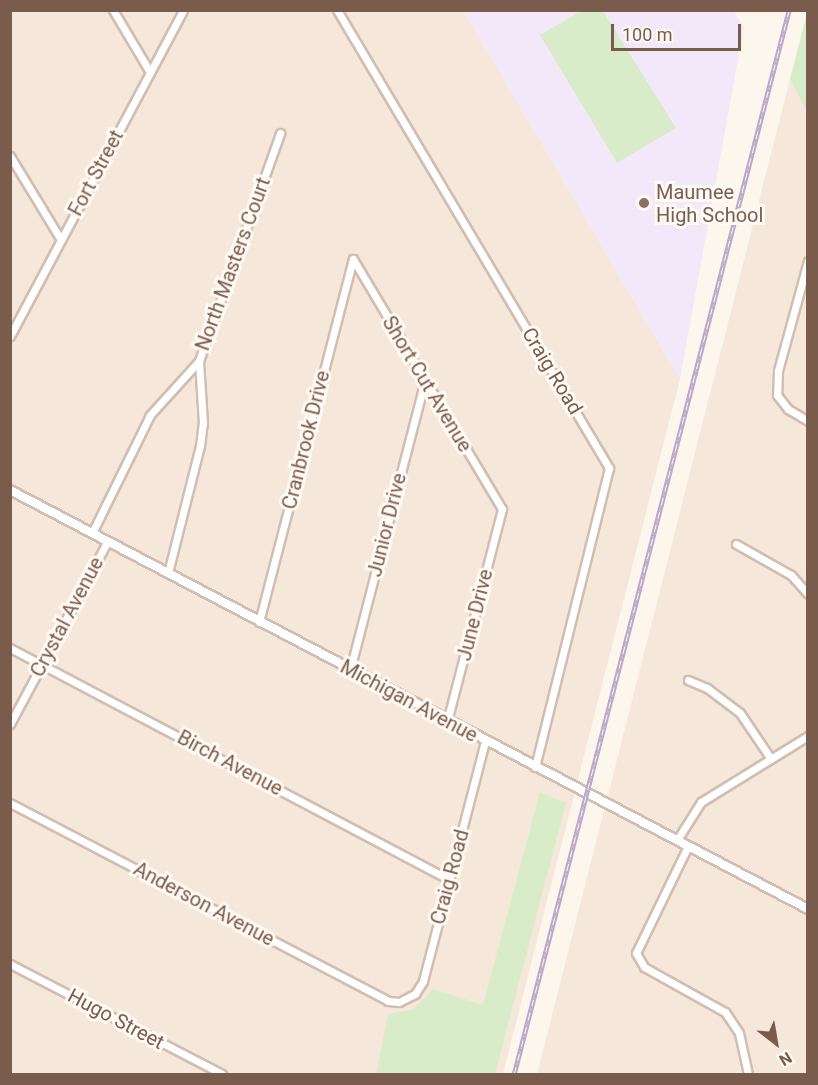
<!DOCTYPE html>
<style>
body{margin:0}
#map{position:relative;width:818px;height:1085px;overflow:hidden;background:#fdf6ec;font-family:Roboto,sans-serif}
div>[style]{position:absolute}
[style*='--x']{left:calc(var(--x)*1px);top:calc(var(--y)*1px);width:calc(var(--w)*1px);rotate:calc(var(--a)*1deg)}
.residential>*{inset:0;background:#f5e8da}
.education>*{inset:0;background:#f3e8fa}
.green>*{inset:0;background:#d8ecc9}
.roads{filter:drop-shadow(2px 0 #d1beb0) drop-shadow(-2px 0 #d1beb0) drop-shadow(0 2px #d1beb0) drop-shadow(0 -2px #d1beb0)}
.minor>*{height:7px;margin:-3.5px;padding:0 3.5px;transform-origin:3.5px;border-radius:3.5px;background:#fff}
.tertiary>*{height:8px;margin:-4px;padding:0 4px;transform-origin:4px;border-radius:4px;background:#fff}
.rail>*{height:4.5px;margin-top:-2.25px;transform-origin:0;background:repeating-linear-gradient(90deg,#fffaf3 0 7px,#b9a8c9 0 14px);box-sizing:border-box;border-block:2px solid #b9a8c9}
.dots>*{width:16px;height:16px;translate:-50% -50%;box-sizing:border-box;border:3px solid #fffaf3;border-radius:50%}
span{translate:-50% -50%;white-space:nowrap;text-align:center;line-height:1.15;-webkit-text-stroke:6px #fffaf3;paint-order:stroke}
.street-label{font-size:20px;color:#7a5c4d}
.education-label{font-size:20px;color:#785e54}
.left{translate:0 -50%;text-align:left}
.frame{position:absolute;inset:0;border:12px solid #7a5c4d;pointer-events:none}
.north{position:absolute;left:746px;top:1013px;width:60px;height:60px;-webkit-text-stroke:4px #fffaf3;paint-order:stroke;rotate:149deg;font-size:16px;font-weight:700;line-height:24px;text-align:center;color:#7a5c4d}
.north::after{content:'';display:block;margin:auto;width:21px;height:27px;background:#7a5c4d;clip-path:polygon(50% 0,100% 100%,50% 72%,0 100%)}
.scale{position:absolute;left:611px;top:24px;width:130px;height:27px;box-sizing:border-box;border:3px solid #7a5c4d;border-top:0;padding-left:8px;font-size:18px;line-height:21px;white-space:nowrap;color:#7a5c4d;-webkit-text-stroke:4px #fffaf3;paint-order:stroke}
</style>
<div id="map">
<div class="residential">
<i style="clip-path:polygon(10px 11px,464px 11px,680px 379px,503px 1074px,11px 1074px)"></i>
<i style="clip-path:polygon(790px 79px,808px 112px,807px 1074px,537px 1074px)"></i>
</div>
<div class="education">
<i style="clip-path:polygon(464px 11px,734px 11px,744px 27px,680px 379px)"></i>
</div>
<div class="green">
<i style="clip-path:polygon(581px 11px,603px 11px,676px 128px,617px 163px,540px 35px)"></i>
<i style="clip-path:polygon(807px 13px,807px 112px,790px 79px)"></i>
<i style="clip-path:polygon(540px 792px,566px 803px,495px 1074px,376px 1074px,388px 1014px,414px 1009px,433px 989px,483px 1005px)"></i>
</div>
<div class="roads">
<div class="minor">
<i style="--x:113;--y:10;--w:72;--a:59.2"></i>
<i style="--x:337;--y:10;--w:533;--a:59.29"></i>
<i style="--x:609;--y:468;--w:308;--a:103.9"></i>
<i style="--x:10;--y:156;--w:98;--a:58.7"></i>
<i style="--x:353;--y:259;--w:291;--a:59.2"></i>
<i style="--x:502;--y:509;--w:219;--a:104.5"></i>
<i style="--x:808;--y:261;--w:114;--a:105.3"></i>
<i style="--x:778;--y:371;--w:24;--a:92"></i>
<i style="--x:777;--y:395;--w:18;--a:52"></i>
<i style="--x:788;--y:409;--w:23;--a:31"></i>
<i style="--x:10;--y:336;--w:369;--a:-62"></i>
<i style="--x:92;--y:533;--w:131;--a:-63.8"></i>
<i style="--x:150;--y:415;--w:73;--a:-47.8"></i>
<i style="--x:736;--y:544;--w:63;--a:29.4"></i>
<i style="--x:791;--y:575;--w:25;--a:48"></i>
<i style="--x:168;--y:573;--w:131;--a:-75.9"></i>
<i style="--x:200;--y:446;--w:23;--a:-83"></i>
<i style="--x:203;--y:423;--w:62;--a:-93.7"></i>
<i style="--x:199;--y:361;--w:242;--a:-70.4"></i>
<i style="--x:259;--y:622;--w:375;--a:-75.5"></i>
<i style="--x:10;--y:648;--w:496;--a:27.8"></i>
<i style="--x:350;--y:670;--w:300;--a:-75.5"></i>
<i style="--x:688;--y:680;--w:21;--a:23"></i>
<i style="--x:707;--y:688;--w:41;--a:37.1"></i>
<i style="--x:740;--y:713;--w:55;--a:56"></i>
<i style="--x:10;--y:724;--w:206;--a:-61.9"></i>
<i style="--x:10;--y:803;--w:427;--a:27.6"></i>
<i style="--x:388;--y:1001;--w:11;--a:5"></i>
<i style="--x:399;--y:1002;--w:18;--a:-27"></i>
<i style="--x:415;--y:994;--w:15;--a:-58"></i>
<i style="--x:423;--y:981;--w:248;--a:-75.5"></i>
<i style="--x:677;--y:840;--w:45;--a:-57.7"></i>
<i style="--x:701;--y:802;--w:126;--a:-31.7"></i>
<i style="--x:688;--y:846;--w:119;--a:115.9"></i>
<i style="--x:636;--y:953;--w:16;--a:60"></i>
<i style="--x:644;--y:967;--w:93;--a:29.1"></i>
<i style="--x:725;--y:1012;--w:25;--a:56"></i>
<i style="--x:739;--y:1033;--w:42;--a:77.6"></i>
<i style="--x:10;--y:964;--w:239;--a:27.4"></i>
</div>
<div class="tertiary">
<i style="--x:10;--y:490;--w:901;--a:27.7"></i>
</div>
</div>
<div class="rail">
<i style="--x:514;--y:1074;--w:1099;--a:-75.51"></i>
</div>
<div class="dots">
<i style="left:644px;top:203px;background:#8d6e63"></i>
</div>
<div class="street-label">
<span style="left:96px;top:173px;rotate:-62deg">Fort Street</span>
<span style="left:233px;top:264px;rotate:-70deg">North Masters Court</span>
<span style="left:552px;top:371px;rotate:59deg">Craig Road</span>
<span style="left:427px;top:384px;rotate:59deg">Short Cut Avenue</span>
<span style="left:306px;top:440px;rotate:-76deg">Cranbrook Drive</span>
<span style="left:387px;top:525px;rotate:-76deg">Junior Drive</span>
<span style="left:475px;top:615px;rotate:-76deg">June Drive</span>
<span style="left:67px;top:617px;rotate:-62deg">Crystal Avenue</span>
<span style="left:409px;top:701px;rotate:28deg">Michigan Avenue</span>
<span style="left:230px;top:763px;rotate:28deg">Birch Avenue</span>
<span style="left:450px;top:877px;rotate:-75deg">Craig Road</span>
<span style="left:204px;top:904px;rotate:28deg">Anderson Avenue</span>
<span style="left:116px;top:1019px;rotate:28deg">Hugo Street</span>
</div>
<div class="education-label">
<span class="left" style="left:656px;top:204px">Maumee<br>High School</span>
</div>
<div class="frame"></div>
<div class="north">N</div>
<div class="scale">100 m</div>
</div>
